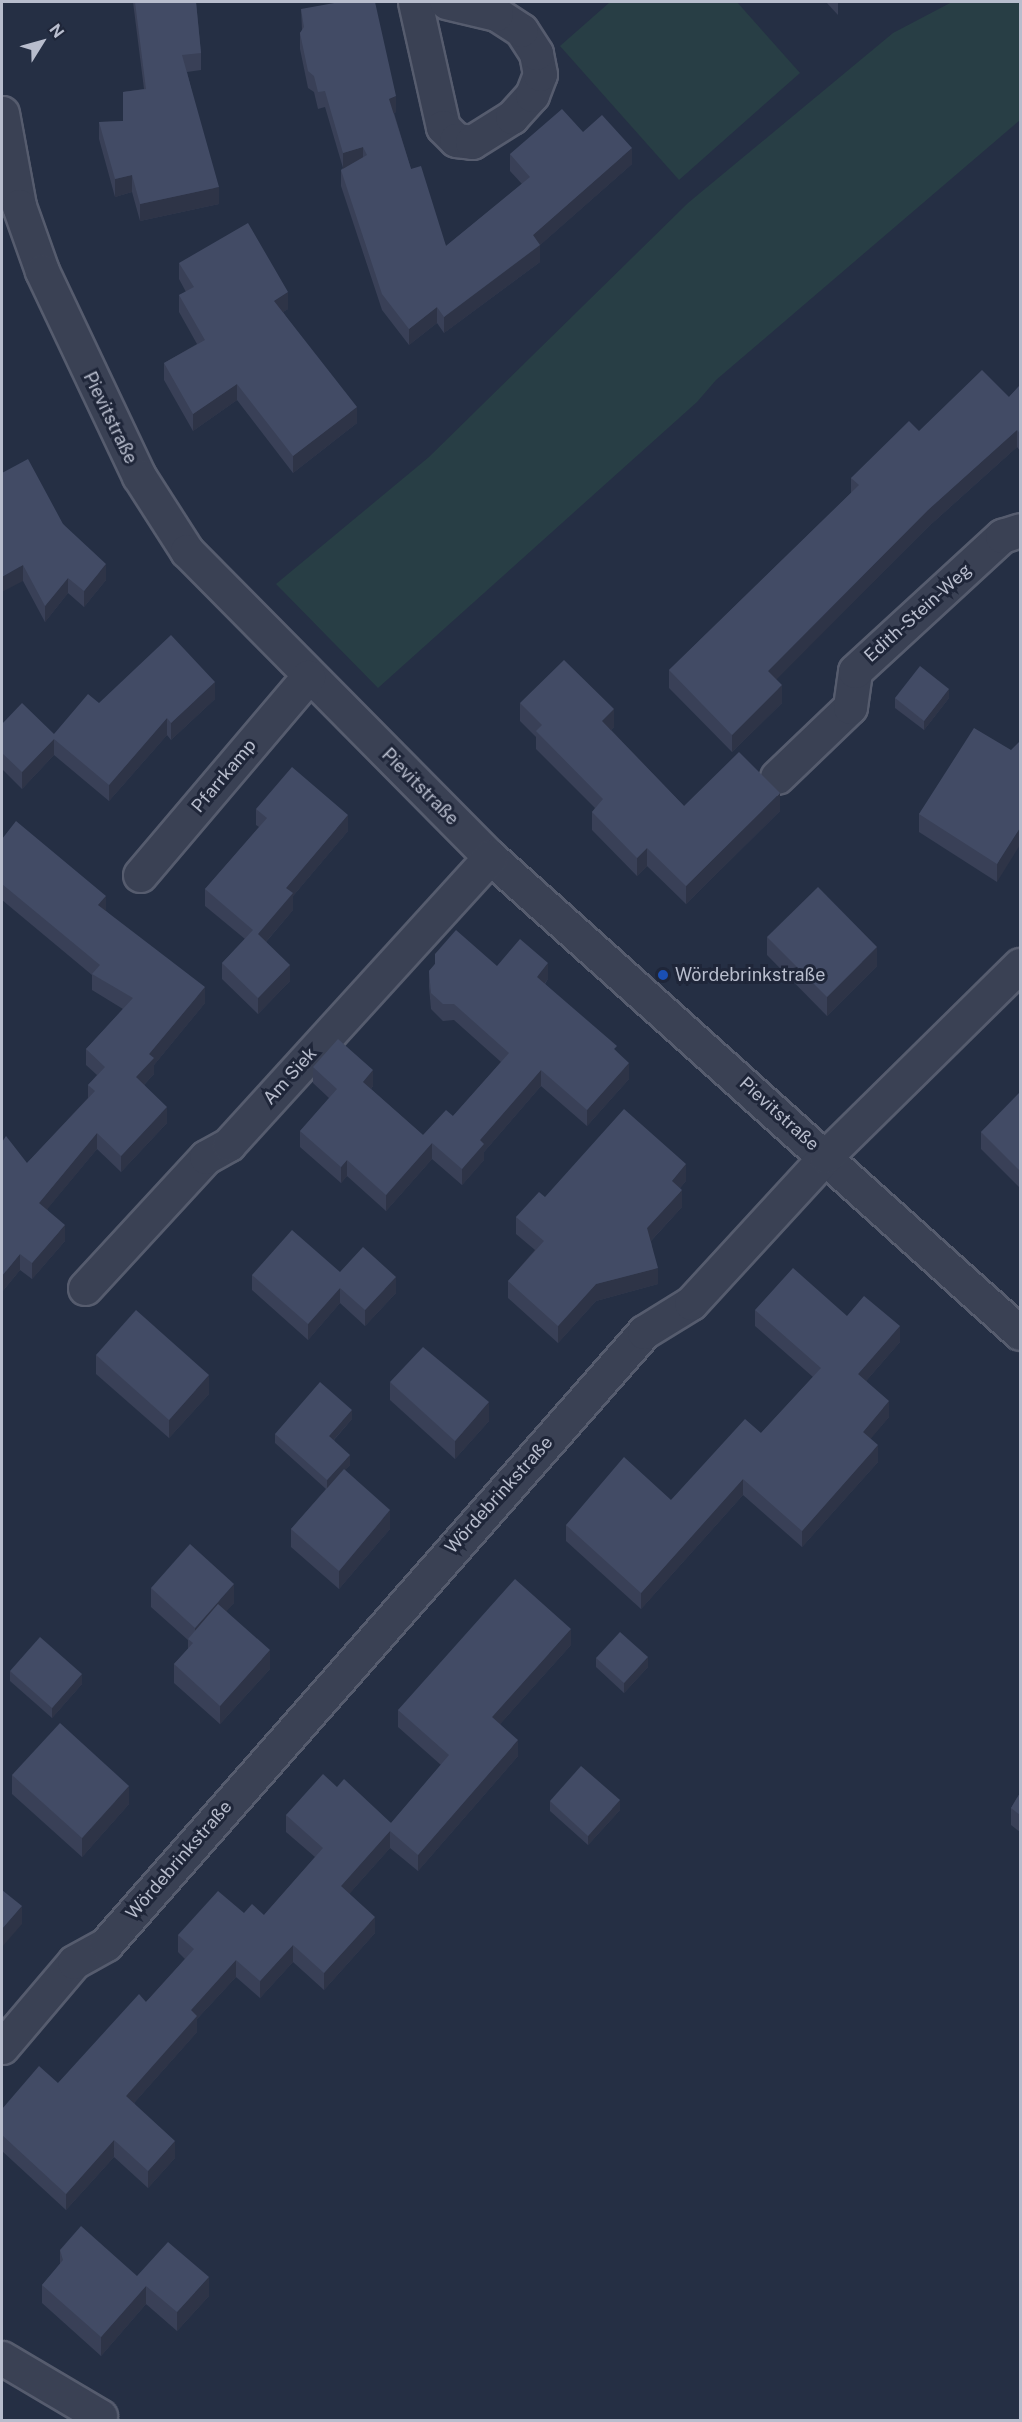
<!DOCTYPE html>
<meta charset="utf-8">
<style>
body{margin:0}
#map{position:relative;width:1022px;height:2422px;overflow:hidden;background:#252f44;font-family:"Public Sans",sans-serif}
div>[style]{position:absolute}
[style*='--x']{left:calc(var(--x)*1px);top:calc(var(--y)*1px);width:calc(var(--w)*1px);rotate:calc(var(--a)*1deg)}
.green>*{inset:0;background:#283e45}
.roads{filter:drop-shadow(2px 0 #565c6e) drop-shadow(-2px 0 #565c6e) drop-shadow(0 2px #565c6e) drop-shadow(0 -2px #565c6e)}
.minor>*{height:33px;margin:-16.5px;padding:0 16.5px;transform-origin:16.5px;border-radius:16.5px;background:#3a4154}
.wall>*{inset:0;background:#394057}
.shaded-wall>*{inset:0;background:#2e3447}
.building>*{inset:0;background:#424b65}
.dots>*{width:16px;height:16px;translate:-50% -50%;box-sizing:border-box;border:3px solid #1f2639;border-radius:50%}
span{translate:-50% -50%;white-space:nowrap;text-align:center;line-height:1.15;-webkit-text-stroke:6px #1f2639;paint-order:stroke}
.street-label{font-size:18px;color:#b8bdcd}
.poi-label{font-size:18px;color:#b8bdcd}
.left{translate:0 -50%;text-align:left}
.frame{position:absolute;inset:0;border:3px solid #b8bdcd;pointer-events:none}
.north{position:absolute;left:12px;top:12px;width:60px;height:60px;-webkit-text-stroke:4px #1f2639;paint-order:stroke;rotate:53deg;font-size:16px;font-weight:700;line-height:24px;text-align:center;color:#b8bdcd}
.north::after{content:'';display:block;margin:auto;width:21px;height:27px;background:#b8bdcd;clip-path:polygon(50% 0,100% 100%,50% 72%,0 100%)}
</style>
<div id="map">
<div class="green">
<i style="clip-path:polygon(610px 2px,737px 2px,800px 73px,679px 180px,560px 46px)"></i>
<i style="clip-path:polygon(952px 2px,1020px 2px,1020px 120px,716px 380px,697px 402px,378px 688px,276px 584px,429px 457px,688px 203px,893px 33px)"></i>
</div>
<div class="roads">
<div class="minor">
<i style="--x:415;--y:2;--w:128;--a:77.4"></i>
<i style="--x:443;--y:127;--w:18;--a:45"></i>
<i style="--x:456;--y:140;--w:16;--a:7"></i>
<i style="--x:472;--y:142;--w:47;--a:-32"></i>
<i style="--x:512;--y:117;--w:30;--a:-48"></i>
<i style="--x:532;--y:95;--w:22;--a:-69"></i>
<i style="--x:540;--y:74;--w:21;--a:-101"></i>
<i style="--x:536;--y:53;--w:27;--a:-123"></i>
<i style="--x:521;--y:30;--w:30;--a:-147"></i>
<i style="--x:496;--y:14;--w:51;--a:-166.5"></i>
<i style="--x:2;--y:113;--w:95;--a:79.6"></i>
<i style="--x:19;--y:206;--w:69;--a:70.5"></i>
<i style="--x:42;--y:271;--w:227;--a:64.7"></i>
<i style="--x:139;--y:476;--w:89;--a:57.4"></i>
<i style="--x:187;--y:551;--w:431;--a:45.3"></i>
<i style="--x:490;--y:857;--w:712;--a:41.93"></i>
<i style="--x:777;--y:777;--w:101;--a:-43.8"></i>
<i style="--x:850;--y:707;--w:36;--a:-82"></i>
<i style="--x:855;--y:671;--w:200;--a:-42.6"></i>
<i style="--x:1002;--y:536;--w:19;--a:-18"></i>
<i style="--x:140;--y:875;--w:260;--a:-49.7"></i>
<i style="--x:85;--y:1288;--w:178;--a:-47.3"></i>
<i style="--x:206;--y:1157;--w:26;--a:-29"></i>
<i style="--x:229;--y:1144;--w:388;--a:-47.7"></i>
<i style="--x:2;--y:2047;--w:111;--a:-49.7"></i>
<i style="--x:74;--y:1962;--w:37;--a:-29"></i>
<i style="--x:106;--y:1944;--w:815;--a:-48.68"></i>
<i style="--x:644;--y:1332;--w:55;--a:-31.7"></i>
<i style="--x:691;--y:1303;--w:200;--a:-47.4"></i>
<i style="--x:826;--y:1156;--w:272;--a:-44.6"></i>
<i style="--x:2;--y:2358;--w:114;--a:30.6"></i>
</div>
</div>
<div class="wall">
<i style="clip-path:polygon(133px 2px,196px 2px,201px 53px,201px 70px,187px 72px,219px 204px,140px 221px,132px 192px,115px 197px,99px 139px,99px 122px,123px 121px,123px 92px,144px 89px)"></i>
<i style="clip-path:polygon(826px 2px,838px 2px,838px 15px)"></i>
<i style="clip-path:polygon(301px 9px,396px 112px,394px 113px,411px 169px,446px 246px,522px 184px,510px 171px,510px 154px,583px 132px,632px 164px,540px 245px,540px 262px,444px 333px,437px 323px,409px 345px,382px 310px,341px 186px,341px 170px,343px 168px,325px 107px,318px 109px,314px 92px,308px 88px,300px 49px,300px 33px,302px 30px)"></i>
<i style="clip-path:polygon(179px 263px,288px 309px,283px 312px,357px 423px,293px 473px,237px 400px,193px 431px,164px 380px,164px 363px,197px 344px,179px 312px,179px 295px,186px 292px,179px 279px)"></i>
<i style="clip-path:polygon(1020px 385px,1020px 451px,1017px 447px,928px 527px,776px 679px,782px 703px,732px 752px,669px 688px,669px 670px,851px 493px,851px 478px,919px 431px,1009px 397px)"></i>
<i style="clip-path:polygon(2px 473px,63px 524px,106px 580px,84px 607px,68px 593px,45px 622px,23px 581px)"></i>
<i style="clip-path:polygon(895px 698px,949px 698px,924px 730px,895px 708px)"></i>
<i style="clip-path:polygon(215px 699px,171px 740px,167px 735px,109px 801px,54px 755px,22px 789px,2px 769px,2px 724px,54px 734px,99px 703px)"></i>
<i style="clip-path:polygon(520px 703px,614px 727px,611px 730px,684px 806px,780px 811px,686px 904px,647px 866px,637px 876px,592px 830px,592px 812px,595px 808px,536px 749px,536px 737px,520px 721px)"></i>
<i style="clip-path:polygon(1011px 750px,997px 882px,919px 832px,919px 814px)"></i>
<i style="clip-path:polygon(256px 809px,348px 831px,293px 896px,293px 910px,266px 942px,290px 981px,258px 1014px,222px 979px,222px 963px,245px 939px,205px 906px,205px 889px,259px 827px,256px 825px)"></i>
<i style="clip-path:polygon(2px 839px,106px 911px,205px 1003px,154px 1065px,154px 1074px,144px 1085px,167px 1123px,121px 1172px,97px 1149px,47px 1209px,65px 1241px,32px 1279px,20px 1270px,2px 1292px,27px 1163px,88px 1098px,88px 1085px,97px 1075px,86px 1065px,86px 1049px,123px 1009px,92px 990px,92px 975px,2px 900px)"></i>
<i style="clip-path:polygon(767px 937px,877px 966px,827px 1016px,767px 955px)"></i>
<i style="clip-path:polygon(435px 954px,497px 966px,548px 979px,545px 984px,617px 1052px,629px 1079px,587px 1126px,541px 1086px,484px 1152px,484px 1160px,462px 1185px,432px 1159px,386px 1211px,347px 1176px,341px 1183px,300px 1147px,300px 1131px,329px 1098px,313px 1083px,313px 1067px,373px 1086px,371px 1089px,423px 1135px,453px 1116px,501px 1062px,454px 1020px,443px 1021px,431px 1009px,429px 987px,429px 971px,435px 964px)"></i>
<i style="clip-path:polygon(1020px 1094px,1020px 1188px,981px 1149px,981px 1132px)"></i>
<i style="clip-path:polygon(686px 1181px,680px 1188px,682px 1207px,651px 1241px,658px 1284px,596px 1301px,558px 1343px,508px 1298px,508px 1281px,535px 1250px,516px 1234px,516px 1217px,545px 1197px)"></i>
<i style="clip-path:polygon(340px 1272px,396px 1293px,365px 1326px,340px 1303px,308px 1340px,252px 1290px,252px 1275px)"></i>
<i style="clip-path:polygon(755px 1310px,847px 1316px,900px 1342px,866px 1381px,889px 1417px,870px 1439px,878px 1462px,802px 1547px,743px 1495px,641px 1609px,566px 1541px,566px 1525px,671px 1500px,761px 1433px,813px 1377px,755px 1326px)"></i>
<i style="clip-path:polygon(96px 1355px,209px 1394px,169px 1438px,96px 1374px)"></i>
<i style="clip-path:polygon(390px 1382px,489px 1421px,455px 1459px,390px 1400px)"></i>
<i style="clip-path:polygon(352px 1419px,334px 1440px,350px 1465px,345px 1470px,390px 1529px,339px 1589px,291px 1547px,291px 1529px,326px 1489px,275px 1443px,275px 1434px)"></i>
<i style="clip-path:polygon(151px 1588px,234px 1603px,226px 1611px,270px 1669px,220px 1724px,174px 1683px,174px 1664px,188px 1649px,188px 1640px,151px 1607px)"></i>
<i style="clip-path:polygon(571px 1645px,500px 1724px,518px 1756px,418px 1871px,390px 1848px,349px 1894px,375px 1933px,324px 1990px,293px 1962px,260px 1998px,236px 1977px,197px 2019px,197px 2032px,134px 2103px,175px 2158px,148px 2188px,114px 2157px,66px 2210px,2px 2151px,2px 2109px,58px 2083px,146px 2002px,185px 1959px,178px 1952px,178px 1935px,244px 1913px,264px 1915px,315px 1857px,286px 1832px,286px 1815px,337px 1787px,391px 1823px,441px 1765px,398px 1727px,398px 1710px)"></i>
<i style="clip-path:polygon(596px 1658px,648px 1667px,624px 1693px,596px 1667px)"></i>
<i style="clip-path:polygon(10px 1671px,82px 1684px,52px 1718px,10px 1681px)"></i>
<i style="clip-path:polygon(12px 1775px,129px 1804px,82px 1857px,12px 1794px)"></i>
<i style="clip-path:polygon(1020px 1793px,1020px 1832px,1011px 1825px,1011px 1808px)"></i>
<i style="clip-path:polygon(550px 1801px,620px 1810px,588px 1845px,550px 1811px)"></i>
<i style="clip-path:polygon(60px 2250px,137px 2276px,209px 2296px,177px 2331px,146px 2304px,101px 2356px,42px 2303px,42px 2285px,60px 2264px)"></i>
</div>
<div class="shaded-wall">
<i style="clip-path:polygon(396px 96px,396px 112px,389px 115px,389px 99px)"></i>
<i style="clip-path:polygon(363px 147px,363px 164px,343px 169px,343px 153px)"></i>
<i style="clip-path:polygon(632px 148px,632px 164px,538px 247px,540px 245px,540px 262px,444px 333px,444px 317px,533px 235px)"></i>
<i style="clip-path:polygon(132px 175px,132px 192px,115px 197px,115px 179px)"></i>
<i style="clip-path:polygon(219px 187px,219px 204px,140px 221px,140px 204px)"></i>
<i style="clip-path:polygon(288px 292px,288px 309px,274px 317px,274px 301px)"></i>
<i style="clip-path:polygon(437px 307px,437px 323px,409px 345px,409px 329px)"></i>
<i style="clip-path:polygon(237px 384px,237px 400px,193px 431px,193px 414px)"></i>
<i style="clip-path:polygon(357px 407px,357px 423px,293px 473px,293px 456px)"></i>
<i style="clip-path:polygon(1017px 430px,1017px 447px,928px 527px,768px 688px,768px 671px,928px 510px)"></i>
<i style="clip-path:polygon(106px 564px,106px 580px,84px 607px,84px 591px)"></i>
<i style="clip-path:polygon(23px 565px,23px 581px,2px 592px,2px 577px)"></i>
<i style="clip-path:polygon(68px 578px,68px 593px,45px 622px,45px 606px)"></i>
<i style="clip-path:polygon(215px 682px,215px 699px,171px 740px,171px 723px)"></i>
<i style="clip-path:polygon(782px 685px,782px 703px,732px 752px,732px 735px)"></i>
<i style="clip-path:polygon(949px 689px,949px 698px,924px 730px,924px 721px)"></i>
<i style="clip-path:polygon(614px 709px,614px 727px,602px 739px,602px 721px)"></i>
<i style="clip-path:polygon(167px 718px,167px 735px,109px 801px,109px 785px)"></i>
<i style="clip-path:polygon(54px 739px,54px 755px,22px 789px,22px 772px)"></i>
<i style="clip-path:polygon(780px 793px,780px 811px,686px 904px,686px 886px)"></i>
<i style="clip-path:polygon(348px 815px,348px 831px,293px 896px,293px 910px,258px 951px,258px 934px,286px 888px)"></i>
<i style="clip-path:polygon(1020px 828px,1020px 845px,997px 882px,997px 864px)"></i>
<i style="clip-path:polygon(647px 848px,647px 866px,637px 876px,637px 858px)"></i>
<i style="clip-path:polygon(106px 896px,106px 912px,98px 905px)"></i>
<i style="clip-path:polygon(877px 947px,877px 966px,827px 1016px,827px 997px)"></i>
<i style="clip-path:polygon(548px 963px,548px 979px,537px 993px,537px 977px)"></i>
<i style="clip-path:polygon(290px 965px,290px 981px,258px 1014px,258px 998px)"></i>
<i style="clip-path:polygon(205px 987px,205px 1003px,154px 1065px,154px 1074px,136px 1093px,136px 1077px,149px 1054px)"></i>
<i style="clip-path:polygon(629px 1063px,629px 1079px,587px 1126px,587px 1110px)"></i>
<i style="clip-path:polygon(373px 1070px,373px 1086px,363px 1098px,363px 1082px)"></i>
<i style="clip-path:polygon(541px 1070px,541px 1086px,484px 1152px,484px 1160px,462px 1185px,462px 1169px,480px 1140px)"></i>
<i style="clip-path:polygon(167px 1107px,167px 1123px,121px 1172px,121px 1156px)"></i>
<i style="clip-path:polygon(97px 1133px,97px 1149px,39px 1219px,39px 1203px)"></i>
<i style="clip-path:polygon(432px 1143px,432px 1159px,386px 1211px,386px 1195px)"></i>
<i style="clip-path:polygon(347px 1160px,347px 1176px,341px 1183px,341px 1167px)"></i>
<i style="clip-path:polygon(686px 1164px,686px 1181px,672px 1197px,672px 1181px)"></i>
<i style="clip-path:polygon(682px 1190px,682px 1207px,647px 1245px,647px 1228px)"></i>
<i style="clip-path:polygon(65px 1225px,65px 1241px,32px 1279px,32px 1263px)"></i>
<i style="clip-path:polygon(20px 1254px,20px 1270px,2px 1292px,2px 1276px)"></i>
<i style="clip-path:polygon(658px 1268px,658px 1284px,596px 1301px,558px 1343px,558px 1326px,596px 1284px)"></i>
<i style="clip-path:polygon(396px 1277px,396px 1293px,365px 1326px,365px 1310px)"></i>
<i style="clip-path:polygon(340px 1288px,340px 1303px,308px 1340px,308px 1324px)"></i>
<i style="clip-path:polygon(900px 1326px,900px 1342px,858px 1390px,858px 1374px)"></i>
<i style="clip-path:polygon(209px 1375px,209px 1394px,169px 1438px,169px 1420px)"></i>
<i style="clip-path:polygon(889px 1401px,889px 1417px,863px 1448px,863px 1432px)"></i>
<i style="clip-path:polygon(489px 1402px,489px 1421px,455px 1459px,455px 1441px)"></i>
<i style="clip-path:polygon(352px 1410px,352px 1419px,329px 1445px,329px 1436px)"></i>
<i style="clip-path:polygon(878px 1445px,878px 1462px,802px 1547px,802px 1531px)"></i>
<i style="clip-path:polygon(350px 1455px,350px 1465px,327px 1490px,327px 1480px)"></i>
<i style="clip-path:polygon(743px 1479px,743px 1495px,641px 1609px,641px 1593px)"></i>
<i style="clip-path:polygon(390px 1510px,390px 1529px,339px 1589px,339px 1571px)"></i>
<i style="clip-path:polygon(234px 1584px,234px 1603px,195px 1646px,195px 1628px)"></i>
<i style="clip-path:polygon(571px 1629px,571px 1645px,492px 1733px,492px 1717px)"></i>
<i style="clip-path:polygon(270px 1650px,270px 1669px,220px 1724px,220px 1706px)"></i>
<i style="clip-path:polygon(648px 1657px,648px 1667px,624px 1693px,624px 1683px)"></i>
<i style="clip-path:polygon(82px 1674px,82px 1684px,52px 1718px,52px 1708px)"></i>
<i style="clip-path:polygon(518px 1740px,518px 1756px,418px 1871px,418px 1855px)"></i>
<i style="clip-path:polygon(129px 1786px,129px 1804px,82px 1857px,82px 1838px)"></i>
<i style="clip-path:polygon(620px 1800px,620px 1810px,588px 1845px,588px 1836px)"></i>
<i style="clip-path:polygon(390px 1831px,390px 1848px,341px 1903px,341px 1886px)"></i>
<i style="clip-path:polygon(22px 1906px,22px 1924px,2px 1947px,2px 1929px)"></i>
<i style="clip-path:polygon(375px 1917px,375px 1933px,324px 1990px,324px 1973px)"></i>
<i style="clip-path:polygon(293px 1945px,293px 1962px,260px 1998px,260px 1981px)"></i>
<i style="clip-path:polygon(236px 1960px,236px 1977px,197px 2019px,197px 2032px,126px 2112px,126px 2096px,191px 2010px)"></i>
<i style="clip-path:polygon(114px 2140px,114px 2157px,66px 2210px,66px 2194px)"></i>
<i style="clip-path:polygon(175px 2141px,175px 2158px,148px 2188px,148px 2171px)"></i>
<i style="clip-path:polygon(209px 2277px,209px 2296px,177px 2331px,177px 2312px)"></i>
<i style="clip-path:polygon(146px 2286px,146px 2304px,101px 2356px,101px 2337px)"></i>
</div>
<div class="building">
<i style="clip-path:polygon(135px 2px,196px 2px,201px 53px,182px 55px,219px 187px,140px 204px,132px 175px,115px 179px,99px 122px,123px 121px,123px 92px,146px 89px)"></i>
<i style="clip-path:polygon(340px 2px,375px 2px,396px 96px,389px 99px,411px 169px,421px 166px,446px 246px,530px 177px,510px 154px,562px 109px,583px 132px,602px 115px,632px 148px,533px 235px,540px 245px,444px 317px,437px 307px,409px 329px,382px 294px,341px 170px,367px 155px,363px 147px,343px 153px,325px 91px,318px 92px,314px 76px,308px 71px,300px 33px,304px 27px,301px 9px)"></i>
<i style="clip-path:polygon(248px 223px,288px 292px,274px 301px,357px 407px,293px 456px,237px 384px,193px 414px,164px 363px,205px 340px,179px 295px,194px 287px,179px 263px)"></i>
<i style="clip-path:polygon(982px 370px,1009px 397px,1020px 385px,1020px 433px,1017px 430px,928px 510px,768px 671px,782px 685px,732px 735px,669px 670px,859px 485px,851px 478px,909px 421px,919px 431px)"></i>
<i style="clip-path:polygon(28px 459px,63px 524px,106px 564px,84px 591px,68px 578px,45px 606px,23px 565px,2px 577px,2px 473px)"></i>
<i style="clip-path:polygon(171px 635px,215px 682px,171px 723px,167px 718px,109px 785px,54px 739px,22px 772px,2px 753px,2px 724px,22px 703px,54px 734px,88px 694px,99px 703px)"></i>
<i style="clip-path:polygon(564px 660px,614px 709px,602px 721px,684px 806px,739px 752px,780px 793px,686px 886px,647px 848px,637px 858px,592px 812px,603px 799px,536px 731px,542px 725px,520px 703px)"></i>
<i style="clip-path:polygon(920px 666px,949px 689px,924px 721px,895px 698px)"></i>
<i style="clip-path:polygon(974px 728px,1011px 750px,1020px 741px,1020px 828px,997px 864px,919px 814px)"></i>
<i style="clip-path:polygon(292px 767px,348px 815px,286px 888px,293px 893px,258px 934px,290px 965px,258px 998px,222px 963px,253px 930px,205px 889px,267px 818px,256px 809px)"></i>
<i style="clip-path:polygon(16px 821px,106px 896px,98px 905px,205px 987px,149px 1054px,154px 1058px,136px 1077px,167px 1107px,121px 1156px,97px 1133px,39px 1203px,65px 1225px,32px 1263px,20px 1254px,2px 1276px,2px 1142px,6px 1136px,27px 1163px,95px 1091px,88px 1085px,105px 1067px,86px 1049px,133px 998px,92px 974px,100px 965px,2px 884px,2px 839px)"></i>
<i style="clip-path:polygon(818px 887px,877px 947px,827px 997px,767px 937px)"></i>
<i style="clip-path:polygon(456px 930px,497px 966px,520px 939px,548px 963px,537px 977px,617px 1046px,614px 1049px,629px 1063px,587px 1110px,541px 1070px,480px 1140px,484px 1144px,462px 1169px,432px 1143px,386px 1195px,347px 1160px,341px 1167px,300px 1131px,337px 1089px,313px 1067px,338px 1039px,373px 1070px,363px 1082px,423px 1135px,446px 1110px,453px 1116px,509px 1053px,454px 1004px,443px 1004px,431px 993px,429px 971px,435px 964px,435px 954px)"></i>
<i style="clip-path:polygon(1019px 1093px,1020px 1094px,1020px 1171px,981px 1132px)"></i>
<i style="clip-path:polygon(624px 1109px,686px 1164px,672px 1181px,682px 1190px,647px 1228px,658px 1268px,596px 1284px,558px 1326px,508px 1281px,544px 1241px,516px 1217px,539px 1192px,545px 1197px)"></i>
<i style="clip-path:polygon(292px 1230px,340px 1272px,363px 1247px,396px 1277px,365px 1310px,340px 1288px,308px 1324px,252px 1275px)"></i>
<i style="clip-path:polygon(793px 1268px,847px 1316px,864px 1296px,900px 1326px,858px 1374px,889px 1401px,863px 1432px,878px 1445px,802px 1531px,743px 1479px,641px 1593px,566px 1525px,624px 1457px,671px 1500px,745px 1419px,761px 1433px,821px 1368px,755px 1310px)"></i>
<i style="clip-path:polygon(136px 1310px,209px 1375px,169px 1420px,96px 1355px)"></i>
<i style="clip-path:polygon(423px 1347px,489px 1402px,455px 1441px,390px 1382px)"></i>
<i style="clip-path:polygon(320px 1382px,352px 1410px,329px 1436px,350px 1455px,327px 1480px,275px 1434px)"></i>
<i style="clip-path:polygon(344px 1469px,390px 1510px,339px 1571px,291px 1529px)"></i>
<i style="clip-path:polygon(190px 1544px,234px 1584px,195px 1628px,151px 1588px)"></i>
<i style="clip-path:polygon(515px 1579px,571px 1629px,492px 1717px,518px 1740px,418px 1855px,390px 1831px,341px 1886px,375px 1917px,324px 1973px,293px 1945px,260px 1981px,236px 1960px,191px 2010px,197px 2016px,126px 2096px,175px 2141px,148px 2171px,114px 2140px,66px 2194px,2px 2135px,2px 2109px,39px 2066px,58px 2083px,139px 1994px,146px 2002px,194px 1949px,178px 1935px,218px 1891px,244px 1913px,252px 1904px,264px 1915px,323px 1848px,286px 1815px,323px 1774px,337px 1787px,344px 1779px,391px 1823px,449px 1755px,398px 1710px)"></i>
<i style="clip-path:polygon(218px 1604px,270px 1650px,220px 1706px,174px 1664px,193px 1643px,188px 1639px)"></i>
<i style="clip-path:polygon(620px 1632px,648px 1657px,624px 1683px,596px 1658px)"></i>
<i style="clip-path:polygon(40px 1637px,82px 1674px,52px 1708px,10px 1671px)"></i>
<i style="clip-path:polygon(60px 1723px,129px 1786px,82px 1838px,12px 1775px)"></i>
<i style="clip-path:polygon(581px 1766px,620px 1800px,588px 1836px,550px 1801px)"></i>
<i style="clip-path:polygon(1020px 1793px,1020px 1815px,1011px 1808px)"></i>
<i style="clip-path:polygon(2px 1890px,22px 1906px,2px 1929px)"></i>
<i style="clip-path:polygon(81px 2226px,137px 2276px,168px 2242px,209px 2277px,177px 2312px,146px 2286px,101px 2337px,42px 2285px,63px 2260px,60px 2250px)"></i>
</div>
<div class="dots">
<i style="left:663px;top:975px;background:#1a4fb4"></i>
</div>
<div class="street-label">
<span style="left:110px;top:418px;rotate:64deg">Pievitstraße</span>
<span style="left:918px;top:613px;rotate:-42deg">Edith-Stein-Weg</span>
<span style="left:224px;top:776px;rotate:-50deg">Pfarrkamp</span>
<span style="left:420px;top:787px;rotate:45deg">Pievitstraße</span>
<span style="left:290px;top:1076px;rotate:-48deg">Am Siek</span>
<span style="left:779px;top:1114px;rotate:42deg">Pievitstraße</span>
<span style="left:499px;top:1495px;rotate:-48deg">Wördebrinkstraße</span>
<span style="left:179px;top:1860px;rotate:-49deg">Wördebrinkstraße</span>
</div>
<div class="poi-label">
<span class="left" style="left:675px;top:975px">Wördebrinkstraße</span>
</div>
<div class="frame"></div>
<div class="north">N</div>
</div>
